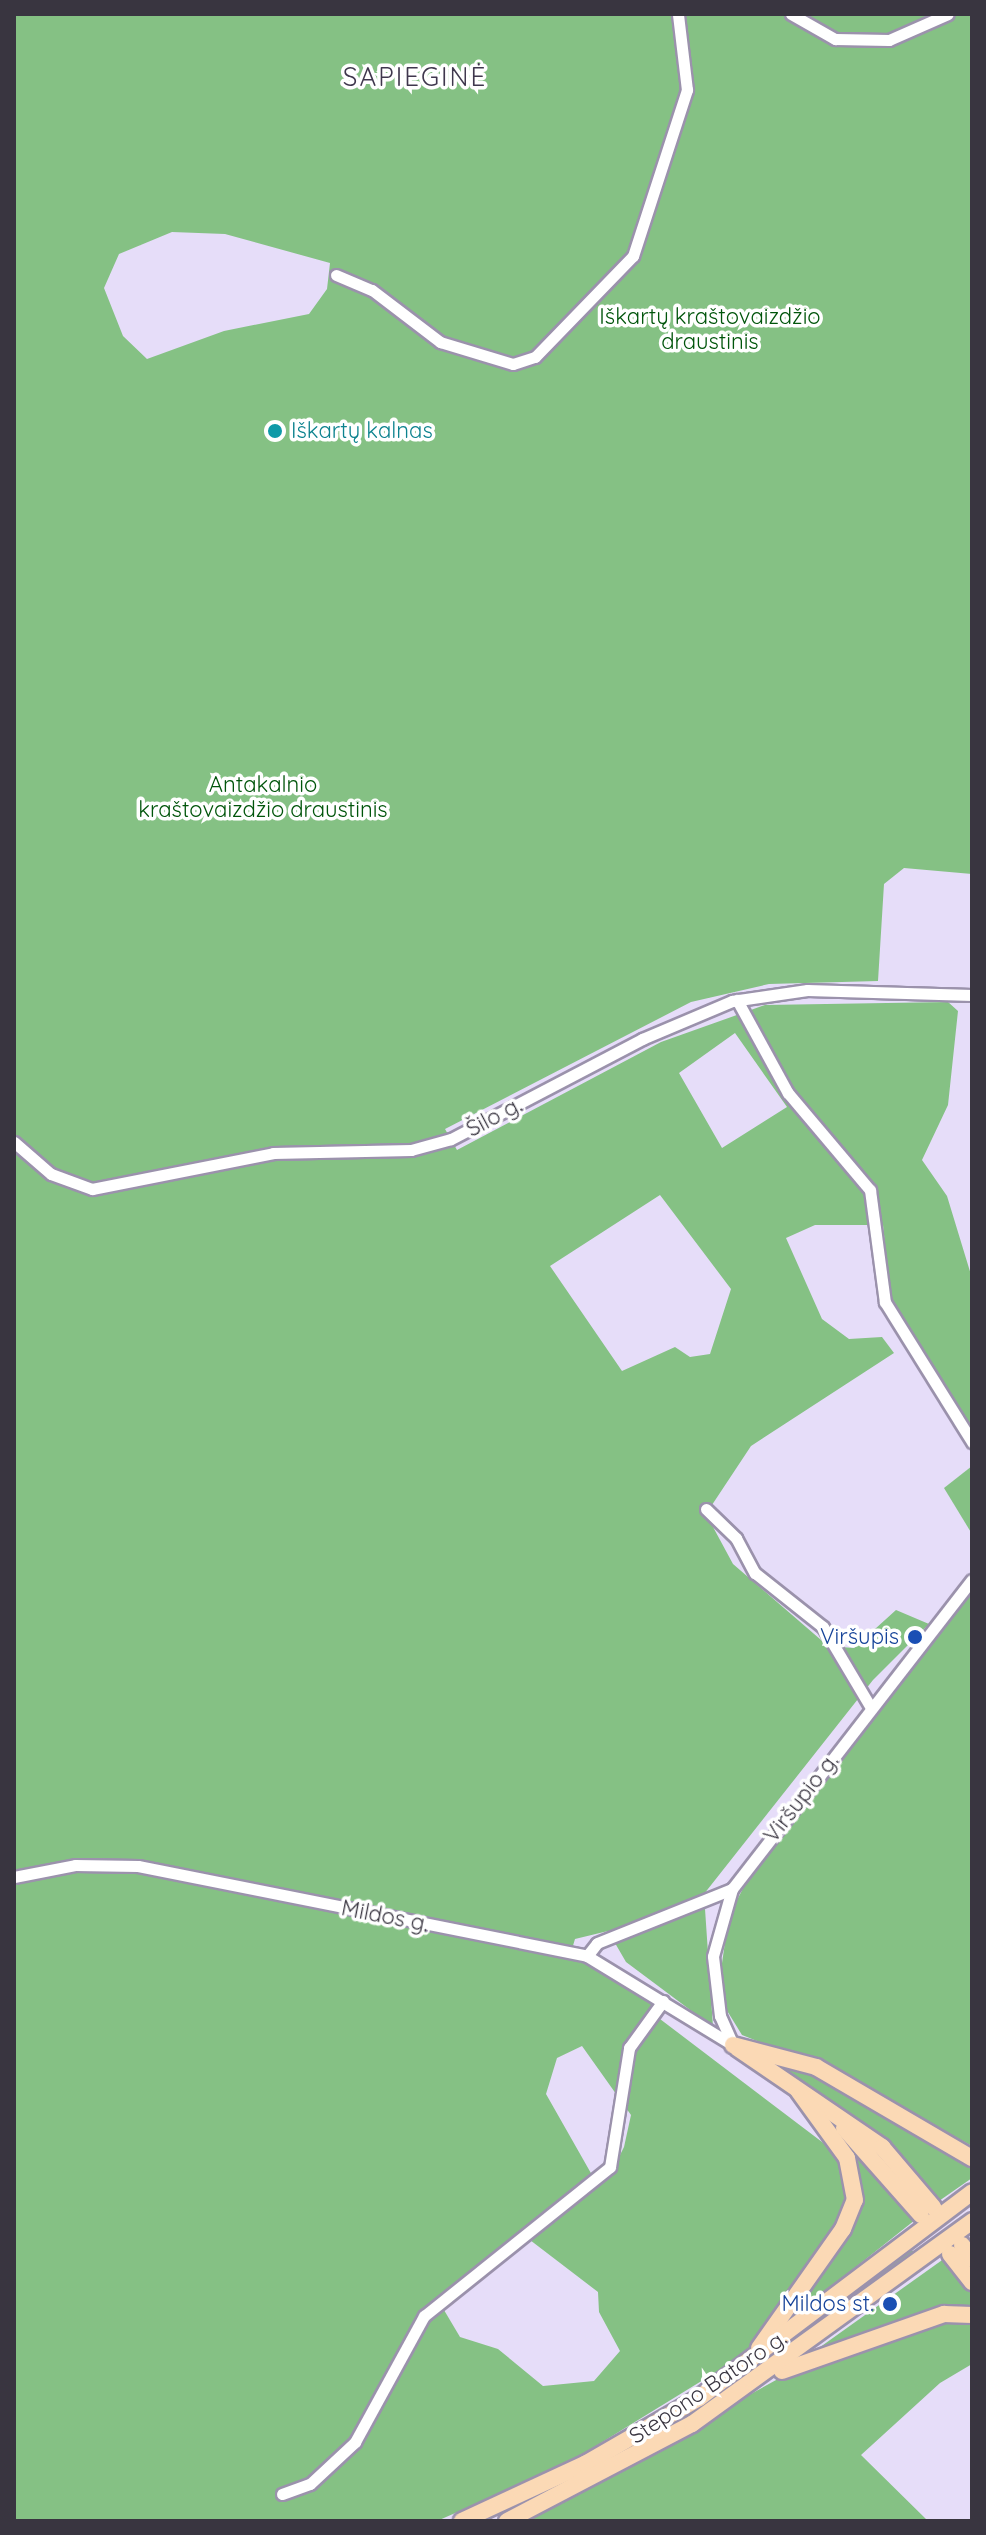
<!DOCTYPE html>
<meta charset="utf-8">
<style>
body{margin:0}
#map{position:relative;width:986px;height:2535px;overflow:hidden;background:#e6ddf9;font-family:Quicksand,sans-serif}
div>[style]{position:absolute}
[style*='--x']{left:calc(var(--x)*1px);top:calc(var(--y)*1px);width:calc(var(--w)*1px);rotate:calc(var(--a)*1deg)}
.green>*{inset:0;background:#85c184}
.roads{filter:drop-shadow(2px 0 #9b92ac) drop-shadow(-2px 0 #9b92ac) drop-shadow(0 2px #9b92ac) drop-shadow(0 -2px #9b92ac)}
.street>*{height:11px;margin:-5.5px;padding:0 5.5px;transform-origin:5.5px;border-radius:5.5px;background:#fff}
.primary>*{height:16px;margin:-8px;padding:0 8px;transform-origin:8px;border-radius:8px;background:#fbd9b5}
.dots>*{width:22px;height:22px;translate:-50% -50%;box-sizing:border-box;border:4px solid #fff;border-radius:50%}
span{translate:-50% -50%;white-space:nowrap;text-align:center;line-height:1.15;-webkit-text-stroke:7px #fff;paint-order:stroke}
.park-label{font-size:22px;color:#00550b}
.culture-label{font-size:22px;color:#0d838f}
.left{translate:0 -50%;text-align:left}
.street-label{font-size:22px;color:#393540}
.transit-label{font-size:22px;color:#164399}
.right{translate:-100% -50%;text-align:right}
.quarter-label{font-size:26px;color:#3f374d;letter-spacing:2px}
.frame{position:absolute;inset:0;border:16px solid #393540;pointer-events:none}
</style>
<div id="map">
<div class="green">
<i style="clip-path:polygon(evenodd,14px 14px,972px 14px,972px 874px,904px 868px,884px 884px,878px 981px,769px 984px,691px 1002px,445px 1129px,457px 1150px,661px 1042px,765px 1005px,948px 1002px,958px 1011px,948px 1105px,922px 1160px,947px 1196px,972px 1278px,972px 1428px,891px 1302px,883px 1225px,815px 1225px,786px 1238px,822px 1319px,849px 1339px,882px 1337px,894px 1353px,751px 1446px,706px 1514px,733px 1564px,828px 1646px,854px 1648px,896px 1610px,929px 1624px,873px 1680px,704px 1894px,713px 2027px,626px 1962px,608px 1931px,575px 1939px,572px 1949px,576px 1959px,650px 2000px,660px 2019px,830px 2148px,847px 2169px,849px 2207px,760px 2339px,734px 2361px,565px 2465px,437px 2521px,14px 2521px,14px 14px,172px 232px,225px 234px,330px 263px,327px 289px,309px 314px,224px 331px,147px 359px,123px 336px,104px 288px,119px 254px,172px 232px,14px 14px,735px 1033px,787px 1107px,722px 1148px,679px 1073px,735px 1033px,14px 14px,660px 1195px,731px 1289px,710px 1354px,690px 1357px,675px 1347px,622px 1371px,550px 1266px,660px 1195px,14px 14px,582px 2046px,631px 2115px,624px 2147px,611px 2173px,530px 2240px,598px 2292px,599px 2312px,620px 2351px,594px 2381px,543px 2386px,498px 2349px,460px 2337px,441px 2305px,443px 2295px,592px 2175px,546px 2094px,557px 2058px,582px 2046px)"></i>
<i style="clip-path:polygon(972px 1466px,972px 1534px,944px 1488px)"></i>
<i style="clip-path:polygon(972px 1590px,972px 2146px,844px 2076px,742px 2035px,726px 2009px,721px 1970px,729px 1915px,756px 1864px)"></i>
<i style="clip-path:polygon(758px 2054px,801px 2066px,972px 2162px,972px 2178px,939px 2201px,857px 2118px)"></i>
<i style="clip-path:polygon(832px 2129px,915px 2220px,779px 2328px,854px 2214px)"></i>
<i style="clip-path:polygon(911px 2249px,916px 2255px,714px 2404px,530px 2505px,476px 2521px,717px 2394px)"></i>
<i style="clip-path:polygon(945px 2258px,972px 2295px,972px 2311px,809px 2355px)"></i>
<i style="clip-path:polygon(948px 2318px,972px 2319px,972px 2364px,940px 2383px,861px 2455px,928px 2521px,522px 2521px,787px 2374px)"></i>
</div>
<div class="roads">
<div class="street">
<i style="--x:791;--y:14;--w:51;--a:29.6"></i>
<i style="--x:835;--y:39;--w:54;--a:1.1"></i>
<i style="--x:889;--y:40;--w:64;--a:-23.8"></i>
<i style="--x:336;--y:275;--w:39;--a:23"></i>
<i style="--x:372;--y:290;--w:86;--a:37.4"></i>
<i style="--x:440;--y:342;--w:76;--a:16.8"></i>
<i style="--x:513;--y:364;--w:23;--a:-18"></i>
<i style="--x:535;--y:357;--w:141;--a:-45.9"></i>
<i style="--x:633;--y:256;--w:175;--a:-72"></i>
<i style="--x:687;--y:90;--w:77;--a:-96.8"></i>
<i style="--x:737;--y:1000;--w:106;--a:61.3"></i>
<i style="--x:788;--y:1093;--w:127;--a:49.8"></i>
<i style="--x:870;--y:1190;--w:113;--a:82.4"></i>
<i style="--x:885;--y:1302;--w:165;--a:58.1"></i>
<i style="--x:14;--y:1142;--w:49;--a:40.9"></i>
<i style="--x:51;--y:1174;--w:44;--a:20.1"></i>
<i style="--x:92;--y:1189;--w:185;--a:-11.2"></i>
<i style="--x:273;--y:1153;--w:138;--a:-1.2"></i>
<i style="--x:411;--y:1150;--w:41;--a:-15.4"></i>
<i style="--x:451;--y:1139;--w:216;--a:-27.6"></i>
<i style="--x:642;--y:1039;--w:98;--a:-22.9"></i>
<i style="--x:732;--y:1001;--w:76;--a:-8.3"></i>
<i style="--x:807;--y:990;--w:165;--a:1.7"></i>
<i style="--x:706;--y:1509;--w:42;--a:44"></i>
<i style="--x:736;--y:1538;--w:40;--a:62"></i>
<i style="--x:755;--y:1573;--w:87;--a:38.5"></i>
<i style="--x:823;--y:1627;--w:94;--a:59.3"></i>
<i style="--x:14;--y:1877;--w:62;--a:-11.1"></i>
<i style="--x:75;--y:1865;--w:63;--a:0.9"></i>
<i style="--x:138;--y:1866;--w:458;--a:11.3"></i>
<i style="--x:587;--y:1956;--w:171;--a:31.4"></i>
<i style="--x:587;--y:1956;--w:16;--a:-52"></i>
<i style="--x:597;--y:1943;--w:145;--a:-21.8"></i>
<i style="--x:733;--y:2045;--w:32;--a:-114"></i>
<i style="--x:720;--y:2016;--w:60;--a:-96.7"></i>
<i style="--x:713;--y:1956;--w:70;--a:-74.2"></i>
<i style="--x:732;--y:1889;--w:391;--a:-52.2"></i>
<i style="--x:282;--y:2494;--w:30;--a:-20"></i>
<i style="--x:310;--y:2484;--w:62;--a:-43"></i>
<i style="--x:355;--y:2442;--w:144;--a:-61.3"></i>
<i style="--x:424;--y:2316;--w:238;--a:-38.7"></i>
<i style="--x:610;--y:2167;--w:121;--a:-80.9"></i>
<i style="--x:629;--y:2048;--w:58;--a:-54.1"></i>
</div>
<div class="primary">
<i style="--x:733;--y:2045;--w:86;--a:14.8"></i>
<i style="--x:816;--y:2067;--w:181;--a:30.3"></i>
<i style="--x:737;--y:2048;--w:176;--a:34.3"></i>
<i style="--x:882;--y:2147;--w:79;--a:49.6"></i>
<i style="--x:844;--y:2128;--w:116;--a:48.5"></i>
<i style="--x:962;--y:2245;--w:17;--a:54"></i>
<i style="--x:950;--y:2254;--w:36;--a:52"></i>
<i style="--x:759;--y:2348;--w:146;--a:-54.8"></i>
<i style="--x:843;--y:2229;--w:31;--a:-68"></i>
<i style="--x:855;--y:2200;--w:43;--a:-100.8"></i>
<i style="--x:847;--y:2158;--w:82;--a:-126"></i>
<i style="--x:782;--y:2371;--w:172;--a:-19.4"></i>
<i style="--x:944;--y:2314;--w:28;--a:2"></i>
<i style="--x:462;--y:2521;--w:136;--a:-24.9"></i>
<i style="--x:585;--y:2464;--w:132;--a:-30.1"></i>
<i style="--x:699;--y:2398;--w:342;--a:-37"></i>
<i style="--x:507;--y:2521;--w:209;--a:-27.7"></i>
<i style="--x:692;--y:2424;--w:346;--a:-35.9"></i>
</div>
</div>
<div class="dots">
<i style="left:275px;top:431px;background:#0f9aa8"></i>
<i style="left:915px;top:1637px;background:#1a4fb4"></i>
<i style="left:890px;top:2304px;background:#1a4fb4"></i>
</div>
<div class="park-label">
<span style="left:710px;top:329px">Iškartų kraštovaizdžio<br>draustinis</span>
<span style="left:263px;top:797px">Antakalnio<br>kraštovaizdžio draustinis</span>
</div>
<div class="culture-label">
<span class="left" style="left:291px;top:431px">Iškartų kalnas</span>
</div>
<div class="street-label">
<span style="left:494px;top:1117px;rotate:-28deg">Šilo g.</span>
<span style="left:801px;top:1798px;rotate:-52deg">Viršupio g.</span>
<span style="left:385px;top:1916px;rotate:11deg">Mildos g.</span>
<span style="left:708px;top:2387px;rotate:-34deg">Stepono Batoro g.</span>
</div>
<div class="transit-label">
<span class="right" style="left:899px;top:1637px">Viršupis</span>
<span class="right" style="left:874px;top:2304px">Mildos st.</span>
</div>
<div class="quarter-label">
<span style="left:415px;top:77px">SAPIEGINĖ</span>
</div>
<div class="frame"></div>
</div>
